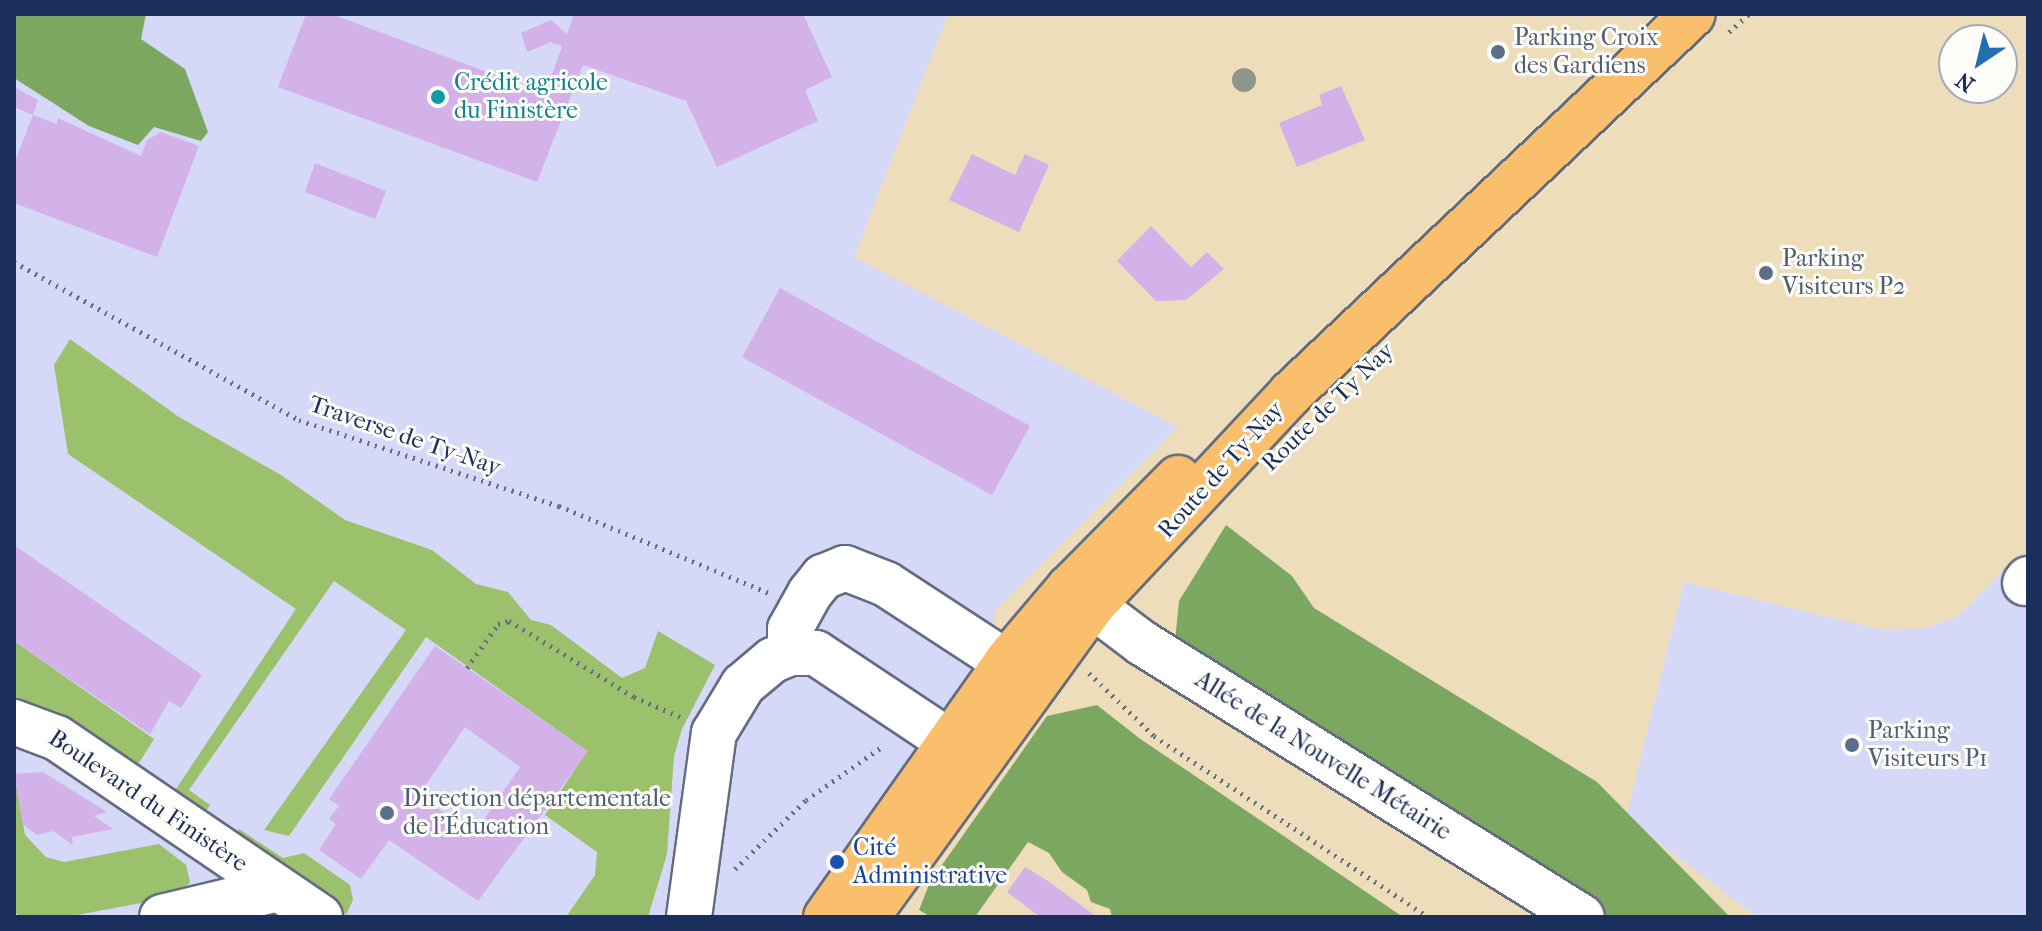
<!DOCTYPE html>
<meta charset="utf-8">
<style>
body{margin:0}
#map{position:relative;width:2042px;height:931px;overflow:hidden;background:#edddbb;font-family:"IM FELL French Canon",serif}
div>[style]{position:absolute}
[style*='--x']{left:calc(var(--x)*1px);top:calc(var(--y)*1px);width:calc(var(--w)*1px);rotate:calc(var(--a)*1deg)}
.built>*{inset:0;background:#d6d8f8}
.green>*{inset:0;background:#9bc16c}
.forest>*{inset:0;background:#7ca760}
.building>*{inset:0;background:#d2b2e8}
.path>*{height:5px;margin-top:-2.5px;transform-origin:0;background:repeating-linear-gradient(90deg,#646c7f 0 2px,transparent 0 8px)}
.roads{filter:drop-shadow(2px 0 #646c7f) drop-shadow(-2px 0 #646c7f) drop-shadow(0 2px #646c7f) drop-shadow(0 -2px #646c7f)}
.minor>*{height:44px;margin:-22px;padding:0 22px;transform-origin:22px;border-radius:22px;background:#fff}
.major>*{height:44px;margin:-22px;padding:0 22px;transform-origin:22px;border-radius:22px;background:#f9bf6d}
.trees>*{width:24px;height:24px;margin:-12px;border-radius:50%;background:#8e968a}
.dots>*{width:22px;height:22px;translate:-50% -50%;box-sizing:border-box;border:4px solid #fdfcf7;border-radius:50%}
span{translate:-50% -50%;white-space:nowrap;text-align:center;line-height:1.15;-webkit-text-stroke:6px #fdfcf7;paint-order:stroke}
.service-label{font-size:24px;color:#4e5e75}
.left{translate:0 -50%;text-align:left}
.culture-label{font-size:24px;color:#0d838f}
.street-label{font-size:24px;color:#1b2f5e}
.transit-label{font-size:24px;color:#164399}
.frame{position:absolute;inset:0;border:16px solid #1b2f5e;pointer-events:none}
.north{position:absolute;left:1938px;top:24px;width:80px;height:80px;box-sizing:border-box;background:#fdfcf7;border:2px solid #a3aaba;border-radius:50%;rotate:215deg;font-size:22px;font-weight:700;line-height:32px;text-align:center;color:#1b2f5e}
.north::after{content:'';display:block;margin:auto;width:28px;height:36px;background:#1f6fb2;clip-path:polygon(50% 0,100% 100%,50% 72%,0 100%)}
</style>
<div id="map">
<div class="built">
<i style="clip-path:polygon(14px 14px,948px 14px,854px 257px,1178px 427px,996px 610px,980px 666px,795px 917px,14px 917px)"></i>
<i style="clip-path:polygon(2003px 570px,2028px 584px,2028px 917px,1757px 917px,1626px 818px,1684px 582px,1883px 630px,1927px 628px,1959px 616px)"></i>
</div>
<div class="green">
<i style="clip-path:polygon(70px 339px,179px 417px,281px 475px,345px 520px,432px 550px,476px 584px,508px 592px,531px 620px,551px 625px,622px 678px,645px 668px,658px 631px,715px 665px,682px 729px,674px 756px,667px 854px,648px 917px,566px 917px,595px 875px,597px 852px,545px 815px,587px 751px,426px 637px,289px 836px,264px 830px,406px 630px,334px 581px,189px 790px,210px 805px,201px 819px,181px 802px,176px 789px,296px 609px,68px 454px,54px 365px)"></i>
<i style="clip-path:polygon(14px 641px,154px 739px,135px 769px,14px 709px)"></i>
<i style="clip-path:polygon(14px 772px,25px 835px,46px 857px,64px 862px,159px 844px,186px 865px,190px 882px,179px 896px,66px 917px,21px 917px,14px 912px)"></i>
<i style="clip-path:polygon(239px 829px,283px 858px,304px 853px,350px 885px,353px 900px,346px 915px,233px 839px)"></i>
</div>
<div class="forest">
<i style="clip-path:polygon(14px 14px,146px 14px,141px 39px,185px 69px,208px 132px,201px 141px,154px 127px,138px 145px,89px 126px,14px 78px)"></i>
<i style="clip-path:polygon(1226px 525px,1292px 576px,1314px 608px,1597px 782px,1730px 917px,1551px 917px,1175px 641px,1179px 601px)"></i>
<i style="clip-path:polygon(1097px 705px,1139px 738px,1403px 917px,1112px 917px,1110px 909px,1091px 902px,1087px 890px,1062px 872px,1049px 853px,1028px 842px,975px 917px,931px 917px,919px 910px,930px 882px,1047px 716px)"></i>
</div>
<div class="building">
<i style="clip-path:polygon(306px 14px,331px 14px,533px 89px,536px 82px,545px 86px,545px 94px,562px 46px,551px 42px,527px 52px,521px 33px,551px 20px,567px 34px,574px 14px,803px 14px,832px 77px,805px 90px,818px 121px,717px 167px,686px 101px,583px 65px,537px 182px,278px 87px)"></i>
<i style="clip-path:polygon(1341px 86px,1365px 140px,1297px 167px,1279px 123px,1322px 105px,1319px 95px)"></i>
<i style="clip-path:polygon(14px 87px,38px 100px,33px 115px,14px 107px)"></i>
<i style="clip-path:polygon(33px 115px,57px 124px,58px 118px,141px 156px,147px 140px,161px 132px,199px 146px,157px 257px,14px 203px,14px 164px)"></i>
<i style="clip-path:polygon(972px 154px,1015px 175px,1025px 154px,1049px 165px,1019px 232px,949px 200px)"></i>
<i style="clip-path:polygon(315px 163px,386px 191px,375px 219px,305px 192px)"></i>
<i style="clip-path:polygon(1151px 226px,1191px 267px,1207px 252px,1224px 269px,1186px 300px,1156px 301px,1117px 261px)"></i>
<i style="clip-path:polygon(780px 288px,1030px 426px,992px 495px,742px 357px)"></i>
<i style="clip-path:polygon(14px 545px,202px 675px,181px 708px,169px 701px,150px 734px,14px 641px)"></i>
<i style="clip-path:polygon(evenodd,435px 646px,588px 751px,478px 901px,389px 840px,361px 879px,319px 850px,336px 824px,329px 819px,339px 806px,329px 799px,435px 646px,465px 727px,520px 767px,474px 834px,419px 795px,465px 727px)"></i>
<i style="clip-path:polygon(43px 772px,107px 812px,94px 816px,113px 829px,72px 837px,73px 845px,53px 831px,37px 835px,23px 825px,14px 774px)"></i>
<i style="clip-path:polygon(1025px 867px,1048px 881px,1097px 917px,1040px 917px,1007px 892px)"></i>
</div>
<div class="path">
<i style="--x:1729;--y:32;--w:27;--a:-42"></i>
<i style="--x:14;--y:262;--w:326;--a:29"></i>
<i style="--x:299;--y:420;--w:274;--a:18.3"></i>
<i style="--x:559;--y:506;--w:227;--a:22.5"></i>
<i style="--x:467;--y:668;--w:54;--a:-54.8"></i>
<i style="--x:498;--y:624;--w:11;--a:-15"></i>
<i style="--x:509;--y:621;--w:146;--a:31.3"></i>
<i style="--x:634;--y:697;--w:51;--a:23.1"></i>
<i style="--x:1089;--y:673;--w:91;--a:44.1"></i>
<i style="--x:1154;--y:736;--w:328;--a:33.4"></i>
<i style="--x:735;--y:869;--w:99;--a:-44.2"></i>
<i style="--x:806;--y:800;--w:94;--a:-35"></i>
</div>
<div class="roads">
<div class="minor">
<i style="--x:2025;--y:583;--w:5;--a:-53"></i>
<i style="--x:1069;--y:588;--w:91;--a:37"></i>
<i style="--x:1142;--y:643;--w:518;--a:31.91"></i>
<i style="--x:790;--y:653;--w:24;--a:-90"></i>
<i style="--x:790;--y:629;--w:41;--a:-60.9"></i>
<i style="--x:810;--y:593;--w:21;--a:-51"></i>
<i style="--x:823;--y:577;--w:24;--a:-22"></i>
<i style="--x:845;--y:568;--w:44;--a:21.3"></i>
<i style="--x:886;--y:584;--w:178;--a:33.1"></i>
<i style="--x:14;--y:722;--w:46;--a:20.4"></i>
<i style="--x:57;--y:738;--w:318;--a:34.2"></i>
<i style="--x:162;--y:917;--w:119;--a:-13.6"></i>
<i style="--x:689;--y:917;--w:186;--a:-82.3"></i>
<i style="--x:714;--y:733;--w:56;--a:-58.9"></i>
<i style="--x:743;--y:685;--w:39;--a:-40"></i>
<i style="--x:773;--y:660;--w:18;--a:-22"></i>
<i style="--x:790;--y:653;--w:26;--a:0"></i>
<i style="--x:816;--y:653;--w:193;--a:33.6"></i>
</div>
<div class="major">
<i style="--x:826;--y:917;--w:314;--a:-54.7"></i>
<i style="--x:1007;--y:661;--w:96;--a:-49.7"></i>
<i style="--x:1069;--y:588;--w:155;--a:-45.3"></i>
<i style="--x:867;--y:917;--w:382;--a:-54.1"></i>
<i style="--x:1091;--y:607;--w:293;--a:-46.9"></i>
<i style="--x:1291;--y:393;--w:552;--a:-43.31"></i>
</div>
</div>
<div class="trees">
<i style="left:1244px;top:80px"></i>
</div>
<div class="dots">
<i style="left:1498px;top:52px;background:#5c6f8a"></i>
<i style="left:438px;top:97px;background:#0f9aa8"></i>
<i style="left:1766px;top:273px;background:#5c6f8a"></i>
<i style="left:1852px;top:745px;background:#5c6f8a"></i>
<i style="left:387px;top:813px;background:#5c6f8a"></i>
<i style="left:837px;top:862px;background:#1a4fb4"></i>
</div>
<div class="service-label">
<span class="left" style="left:1514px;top:52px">Parking Croix<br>des Gardiens</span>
<span class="left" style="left:1782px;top:273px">Parking<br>Visiteurs P2</span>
<span class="left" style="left:1868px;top:745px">Parking<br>Visiteurs P1</span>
<span class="left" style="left:403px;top:813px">Direction départementale<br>de l'Éducation</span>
</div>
<div class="culture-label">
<span class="left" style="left:454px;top:97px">Crédit agricole<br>du Finistère</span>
</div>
<div class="street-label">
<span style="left:1328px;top:407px;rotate:-44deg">Route de Ty Nay</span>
<span style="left:405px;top:436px;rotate:19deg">Traverse de Ty-Nay</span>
<span style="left:1221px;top:470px;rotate:-48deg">Route de Ty-Nay</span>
<span style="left:1323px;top:756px;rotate:32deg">Allée de la Nouvelle Métairie</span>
<span style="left:148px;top:801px;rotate:34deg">Boulevard du Finistère</span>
</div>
<div class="transit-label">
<span class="left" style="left:853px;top:862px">Cité<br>Administrative</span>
</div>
<div class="frame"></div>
<div class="north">N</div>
</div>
